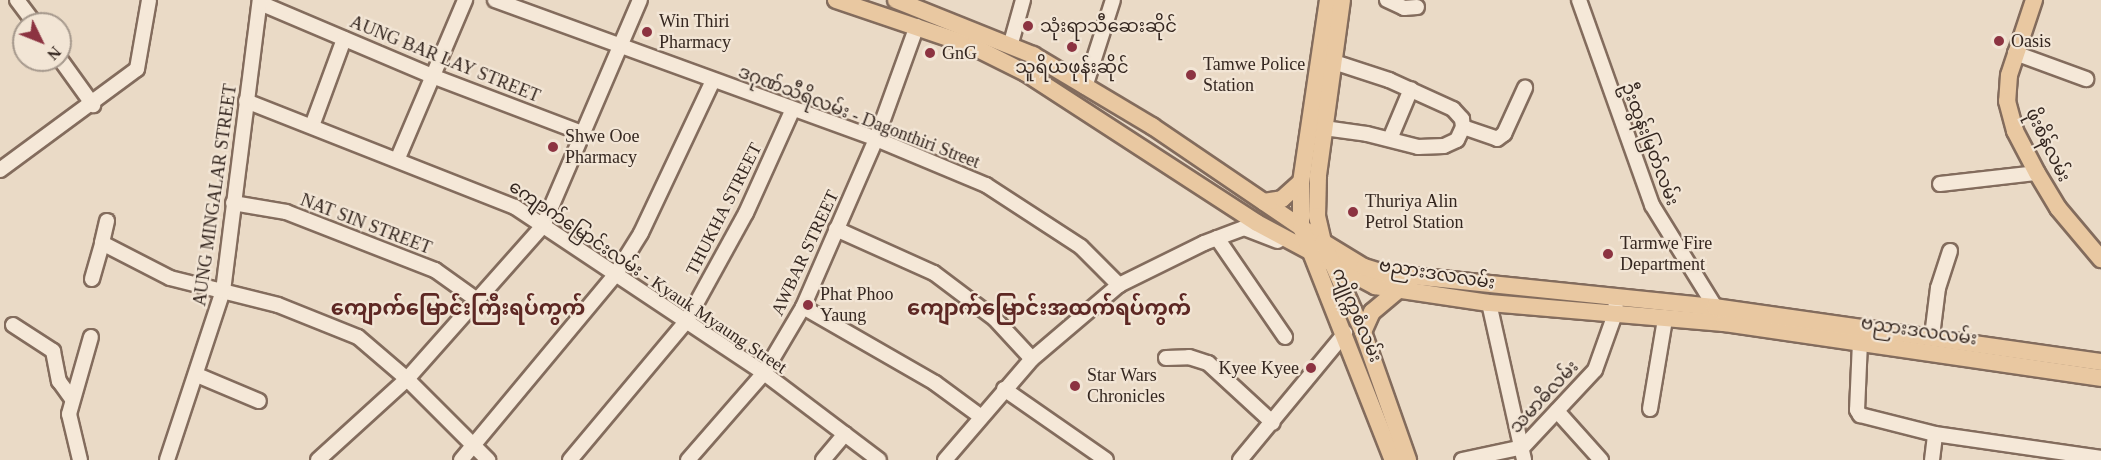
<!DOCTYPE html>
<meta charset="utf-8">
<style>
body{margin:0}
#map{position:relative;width:2101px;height:460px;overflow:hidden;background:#eadac6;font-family:"Times New Roman","Noto Sans Myanmar",serif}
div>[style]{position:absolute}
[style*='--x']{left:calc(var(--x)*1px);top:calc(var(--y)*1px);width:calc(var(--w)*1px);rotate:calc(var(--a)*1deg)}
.roads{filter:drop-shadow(2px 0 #836c5d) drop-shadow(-2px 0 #836c5d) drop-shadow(0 2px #836c5d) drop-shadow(0 -2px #836c5d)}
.minor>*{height:14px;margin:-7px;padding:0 7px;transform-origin:7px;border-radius:7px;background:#f5e8d8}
.major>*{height:16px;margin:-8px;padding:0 8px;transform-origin:8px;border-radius:8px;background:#e9c8a1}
.dots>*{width:16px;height:16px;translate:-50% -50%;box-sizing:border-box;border:3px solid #f2e5d5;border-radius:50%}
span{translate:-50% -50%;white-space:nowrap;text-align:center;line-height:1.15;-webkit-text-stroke:4.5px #f2e5d5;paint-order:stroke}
.poi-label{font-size:18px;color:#352720}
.left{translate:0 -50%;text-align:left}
.right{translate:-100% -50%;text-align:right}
.street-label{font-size:18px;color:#352720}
.quarter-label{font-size:21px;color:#5d2723;font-weight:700}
.north{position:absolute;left:12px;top:12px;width:60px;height:60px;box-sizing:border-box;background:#f2e5d5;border:2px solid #a6998d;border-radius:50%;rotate:133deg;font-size:16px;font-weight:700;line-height:24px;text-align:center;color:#352720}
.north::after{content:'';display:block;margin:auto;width:21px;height:27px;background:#8c3341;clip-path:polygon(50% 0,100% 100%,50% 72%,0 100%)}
</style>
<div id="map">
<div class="roads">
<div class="minor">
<i style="--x:17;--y:0;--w:30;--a:53"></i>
<i style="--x:495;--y:0;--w:406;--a:20"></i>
<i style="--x:876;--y:139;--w:119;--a:22.7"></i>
<i style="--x:986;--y:185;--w:113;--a:33.1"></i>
<i style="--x:1081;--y:247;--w:54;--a:45"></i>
<i style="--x:1387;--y:0;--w:19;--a:25"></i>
<i style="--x:1404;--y:8;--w:13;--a:-4"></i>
<i style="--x:1579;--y:0;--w:218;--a:70.4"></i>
<i style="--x:1652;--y:205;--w:127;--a:58.2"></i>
<i style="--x:260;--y:3;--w:187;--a:23"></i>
<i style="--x:432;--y:76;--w:164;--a:20.8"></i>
<i style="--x:1011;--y:43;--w:45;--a:-74.4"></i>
<i style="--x:2015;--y:53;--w:76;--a:20.1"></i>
<i style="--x:60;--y:59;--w:57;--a:54.3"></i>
<i style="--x:1085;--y:87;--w:91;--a:-72.2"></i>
<i style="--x:246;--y:101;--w:289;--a:21.5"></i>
<i style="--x:515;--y:207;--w:299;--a:33.7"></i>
<i style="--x:764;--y:373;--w:144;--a:37.1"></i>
<i style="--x:312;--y:126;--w:93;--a:-69.8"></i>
<i style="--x:1463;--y:127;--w:36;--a:19"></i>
<i style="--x:1497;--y:139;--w:9;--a:-36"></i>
<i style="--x:1504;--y:134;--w:51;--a:-65.5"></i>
<i style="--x:1324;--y:128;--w:43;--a:7.9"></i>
<i style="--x:1367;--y:134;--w:53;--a:14.3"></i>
<i style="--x:1418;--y:147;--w:26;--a:-2"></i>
<i style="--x:1444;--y:146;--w:14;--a:-25"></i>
<i style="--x:1457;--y:140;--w:14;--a:-65"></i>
<i style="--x:1463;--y:127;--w:8;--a:-97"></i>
<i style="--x:1462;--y:119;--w:13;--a:-132"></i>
<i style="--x:1453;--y:109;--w:70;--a:-155.6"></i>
<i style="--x:1389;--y:80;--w:58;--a:-161.9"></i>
<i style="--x:1390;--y:139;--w:54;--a:-67.2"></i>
<i style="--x:398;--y:158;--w:172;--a:-67"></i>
<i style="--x:0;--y:170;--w:170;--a:-36.4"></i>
<i style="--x:137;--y:69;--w:70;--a:-80.1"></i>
<i style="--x:1940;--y:184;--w:98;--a:-6.5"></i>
<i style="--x:233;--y:203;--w:54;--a:9.6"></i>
<i style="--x:286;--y:212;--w:160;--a:21.3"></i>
<i style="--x:435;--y:270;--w:52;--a:35.5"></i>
<i style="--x:107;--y:221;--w:23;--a:103"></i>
<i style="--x:102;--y:243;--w:76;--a:27.2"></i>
<i style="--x:170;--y:278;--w:111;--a:14"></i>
<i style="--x:278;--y:305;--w:86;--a:21.8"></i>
<i style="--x:358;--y:337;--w:65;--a:40.6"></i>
<i style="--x:407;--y:379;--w:115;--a:45"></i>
<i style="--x:836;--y:229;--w:107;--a:24.2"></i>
<i style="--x:934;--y:273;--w:76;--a:37"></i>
<i style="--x:995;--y:319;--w:54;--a:47.2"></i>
<i style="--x:1217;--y:238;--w:120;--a:55.5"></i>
<i style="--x:92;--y:279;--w:37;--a:-74"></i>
<i style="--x:1489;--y:303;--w:161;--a:77.4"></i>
<i style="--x:803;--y:307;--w:152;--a:29.9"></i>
<i style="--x:935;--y:383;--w:56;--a:36.3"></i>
<i style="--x:13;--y:325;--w:48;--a:33"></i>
<i style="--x:53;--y:351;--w:31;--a:79"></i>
<i style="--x:59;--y:381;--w:22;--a:54"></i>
<i style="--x:1932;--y:336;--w:48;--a:-82.9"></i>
<i style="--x:1938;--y:288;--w:39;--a:-72"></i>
<i style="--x:1860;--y:342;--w:68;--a:92.5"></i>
<i style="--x:1857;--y:410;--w:6;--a:59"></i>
<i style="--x:1860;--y:415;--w:77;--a:14.2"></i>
<i style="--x:1935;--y:434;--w:168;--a:8.2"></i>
<i style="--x:1166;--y:358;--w:23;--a:-2"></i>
<i style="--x:1189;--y:357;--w:20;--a:18"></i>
<i style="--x:1208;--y:363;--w:88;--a:42.7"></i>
<i style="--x:197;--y:375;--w:67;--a:22.8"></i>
<i style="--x:1004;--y:389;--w:124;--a:34.8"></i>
<i style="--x:1650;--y:409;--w:91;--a:-80.5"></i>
<i style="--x:1557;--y:411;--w:66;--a:48.1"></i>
<i style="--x:80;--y:460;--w:47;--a:-103.4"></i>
<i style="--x:69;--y:414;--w:80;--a:-74.1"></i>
<i style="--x:167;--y:460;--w:178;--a:-71.7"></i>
<i style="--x:223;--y:291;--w:293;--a:-82.8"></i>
<i style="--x:318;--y:460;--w:120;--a:-42.3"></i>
<i style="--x:407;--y:379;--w:205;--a:-48.4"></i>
<i style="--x:543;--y:226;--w:246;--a:-66.8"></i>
<i style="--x:461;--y:460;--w:241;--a:-50.2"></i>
<i style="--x:615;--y:275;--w:49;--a:-58.2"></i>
<i style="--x:641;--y:233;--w:168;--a:-64.7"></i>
<i style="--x:570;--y:460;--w:180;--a:-50"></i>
<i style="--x:686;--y:322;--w:124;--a:-61.2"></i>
<i style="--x:746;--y:213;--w:112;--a:-65.7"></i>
<i style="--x:688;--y:460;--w:116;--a:-48.9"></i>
<i style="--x:764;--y:373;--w:77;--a:-59.4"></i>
<i style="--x:803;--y:307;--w:183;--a:-66.5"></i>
<i style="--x:876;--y:139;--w:120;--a:-70.1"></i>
<i style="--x:823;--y:460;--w:34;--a:-50"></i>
<i style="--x:945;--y:460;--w:133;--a:-49.3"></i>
<i style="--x:1032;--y:359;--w:114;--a:-40.4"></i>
<i style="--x:1119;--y:285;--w:95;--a:-26.3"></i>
<i style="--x:1204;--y:243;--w:43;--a:-20.6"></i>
<i style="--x:1244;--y:228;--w:36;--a:21"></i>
<i style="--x:1240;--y:460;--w:165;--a:-50.4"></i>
<i style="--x:1462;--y:460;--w:62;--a:-12"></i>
<i style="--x:1523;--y:447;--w:105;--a:-46.9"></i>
<i style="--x:1595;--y:370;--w:59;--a:-70.3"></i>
<i style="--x:1615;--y:314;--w:16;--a:-86"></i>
<i style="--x:1932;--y:460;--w:26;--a:-83"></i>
</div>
<div class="major">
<i style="--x:836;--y:0;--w:144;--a:18.7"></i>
<i style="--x:972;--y:46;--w:60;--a:26.6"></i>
<i style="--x:1026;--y:73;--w:275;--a:33"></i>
<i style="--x:1257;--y:223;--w:134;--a:28.1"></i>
<i style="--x:1375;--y:286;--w:115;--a:8.5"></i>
<i style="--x:1489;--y:303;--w:236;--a:4.9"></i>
<i style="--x:1724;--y:323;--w:381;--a:8.3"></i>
<i style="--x:896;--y:0;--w:148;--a:21.9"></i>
<i style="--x:1033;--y:55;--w:139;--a:30.8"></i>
<i style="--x:1152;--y:126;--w:207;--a:34.2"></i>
<i style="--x:1323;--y:242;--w:48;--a:31.4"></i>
<i style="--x:1364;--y:267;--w:21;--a:17"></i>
<i style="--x:1384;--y:273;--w:333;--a:5.9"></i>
<i style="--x:1715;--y:307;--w:390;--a:8.1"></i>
<i style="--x:1328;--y:0;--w:184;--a:98.4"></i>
<i style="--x:1301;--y:182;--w:45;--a:90"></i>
<i style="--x:1301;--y:227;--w:251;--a:68.5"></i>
<i style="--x:1342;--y:0;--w:178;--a:97.8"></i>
<i style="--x:1318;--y:176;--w:40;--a:91.4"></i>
<i style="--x:1317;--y:216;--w:27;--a:77"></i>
<i style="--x:1323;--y:242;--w:98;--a:66"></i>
<i style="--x:1363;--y:332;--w:136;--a:70.6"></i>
<i style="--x:2034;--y:0;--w:79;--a:108.4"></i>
<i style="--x:2009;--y:75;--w:26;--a:94"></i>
<i style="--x:2007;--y:101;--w:31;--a:75"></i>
<i style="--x:2015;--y:131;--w:47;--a:62.4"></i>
<i style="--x:2037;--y:173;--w:41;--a:59"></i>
<i style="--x:2058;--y:208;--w:67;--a:49.9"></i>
<i style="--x:1264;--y:202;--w:18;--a:-9"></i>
<i style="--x:1282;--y:199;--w:25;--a:-42"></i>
<i style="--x:1363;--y:332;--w:22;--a:-66"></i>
<i style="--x:1372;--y:312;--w:33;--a:-40"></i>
</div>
</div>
<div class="dots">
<i style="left:1028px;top:26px;background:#8c3341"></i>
<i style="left:647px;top:32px;background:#8c3341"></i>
<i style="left:1999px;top:41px;background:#8c3341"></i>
<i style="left:1072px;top:47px;background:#8c3341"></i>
<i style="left:930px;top:53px;background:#8c3341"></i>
<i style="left:1191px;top:75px;background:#8c3341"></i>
<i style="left:553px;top:147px;background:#8c3341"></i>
<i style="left:1353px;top:212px;background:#8c3341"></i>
<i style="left:1608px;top:254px;background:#8c3341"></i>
<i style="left:808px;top:305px;background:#8c3341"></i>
<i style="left:1311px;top:368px;background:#8c3341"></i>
<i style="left:1075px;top:386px;background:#8c3341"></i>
</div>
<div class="poi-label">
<span class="left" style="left:659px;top:32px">Win Thiri<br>Pharmacy</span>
<span class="left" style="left:1040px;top:26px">သုံးရာသီဆေးဆိုင်</span>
<span class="left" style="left:2011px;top:41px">Oasis</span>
<span class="left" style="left:942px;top:53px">GnG</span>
<span class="left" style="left:1203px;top:75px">Tamwe Police<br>Station</span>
<span style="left:1072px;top:67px">သူရိယဖုန်းဆိုင်</span>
<span class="left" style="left:565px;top:147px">Shwe Ooe<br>Pharmacy</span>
<span class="left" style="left:1365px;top:212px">Thuriya Alin<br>Petrol Station</span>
<span class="left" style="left:1620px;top:254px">Tarmwe Fire<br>Department</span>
<span class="left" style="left:820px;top:305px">Phat Phoo<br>Yaung</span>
<span class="right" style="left:1299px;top:368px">Kyee Kyee</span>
<span class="left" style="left:1087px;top:386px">Star Wars<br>Chronicles</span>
</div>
<div class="street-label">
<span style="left:445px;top:59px;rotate:22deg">AUNG BAR LAY STREET</span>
<span style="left:859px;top:117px;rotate:21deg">ဒဂုဏ်သီရိလမ်း - Dagonthiri Street</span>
<span style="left:1650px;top:144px;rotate:69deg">ဦးထွန်းမြတ်လမ်း</span>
<span style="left:2048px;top:145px;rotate:64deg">ဖိုးစိန်လမ်း</span>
<span style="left:215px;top:195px;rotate:-82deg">AUNG MINGALAR STREET</span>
<span style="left:724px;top:209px;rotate:-63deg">THUKHA STREET</span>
<span style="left:366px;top:224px;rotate:21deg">NAT SIN STREET</span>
<span style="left:805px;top:253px;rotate:-65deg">AWBAR STREET</span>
<span style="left:1437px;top:274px;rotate:9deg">ဗညားဒလလမ်း</span>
<span style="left:648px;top:277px;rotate:34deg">ကျောက်မြောင်းလမ်း - Kyauk Myaung Street</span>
<span style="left:1357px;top:315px;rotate:67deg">ကျိုက္ကစံလမ်း</span>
<span style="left:1919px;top:331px;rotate:8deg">ဗညားဒလလမ်း</span>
<span style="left:1544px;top:397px;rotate:-47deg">သမာဓိလမ်း</span>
</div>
<div class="quarter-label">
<span style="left:458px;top:308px">ကျောက်မြောင်းကြီးရပ်ကွက်</span>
<span style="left:1049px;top:308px">ကျောက်မြောင်းအထက်ရပ်ကွက်</span>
</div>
<div class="north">N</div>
</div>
